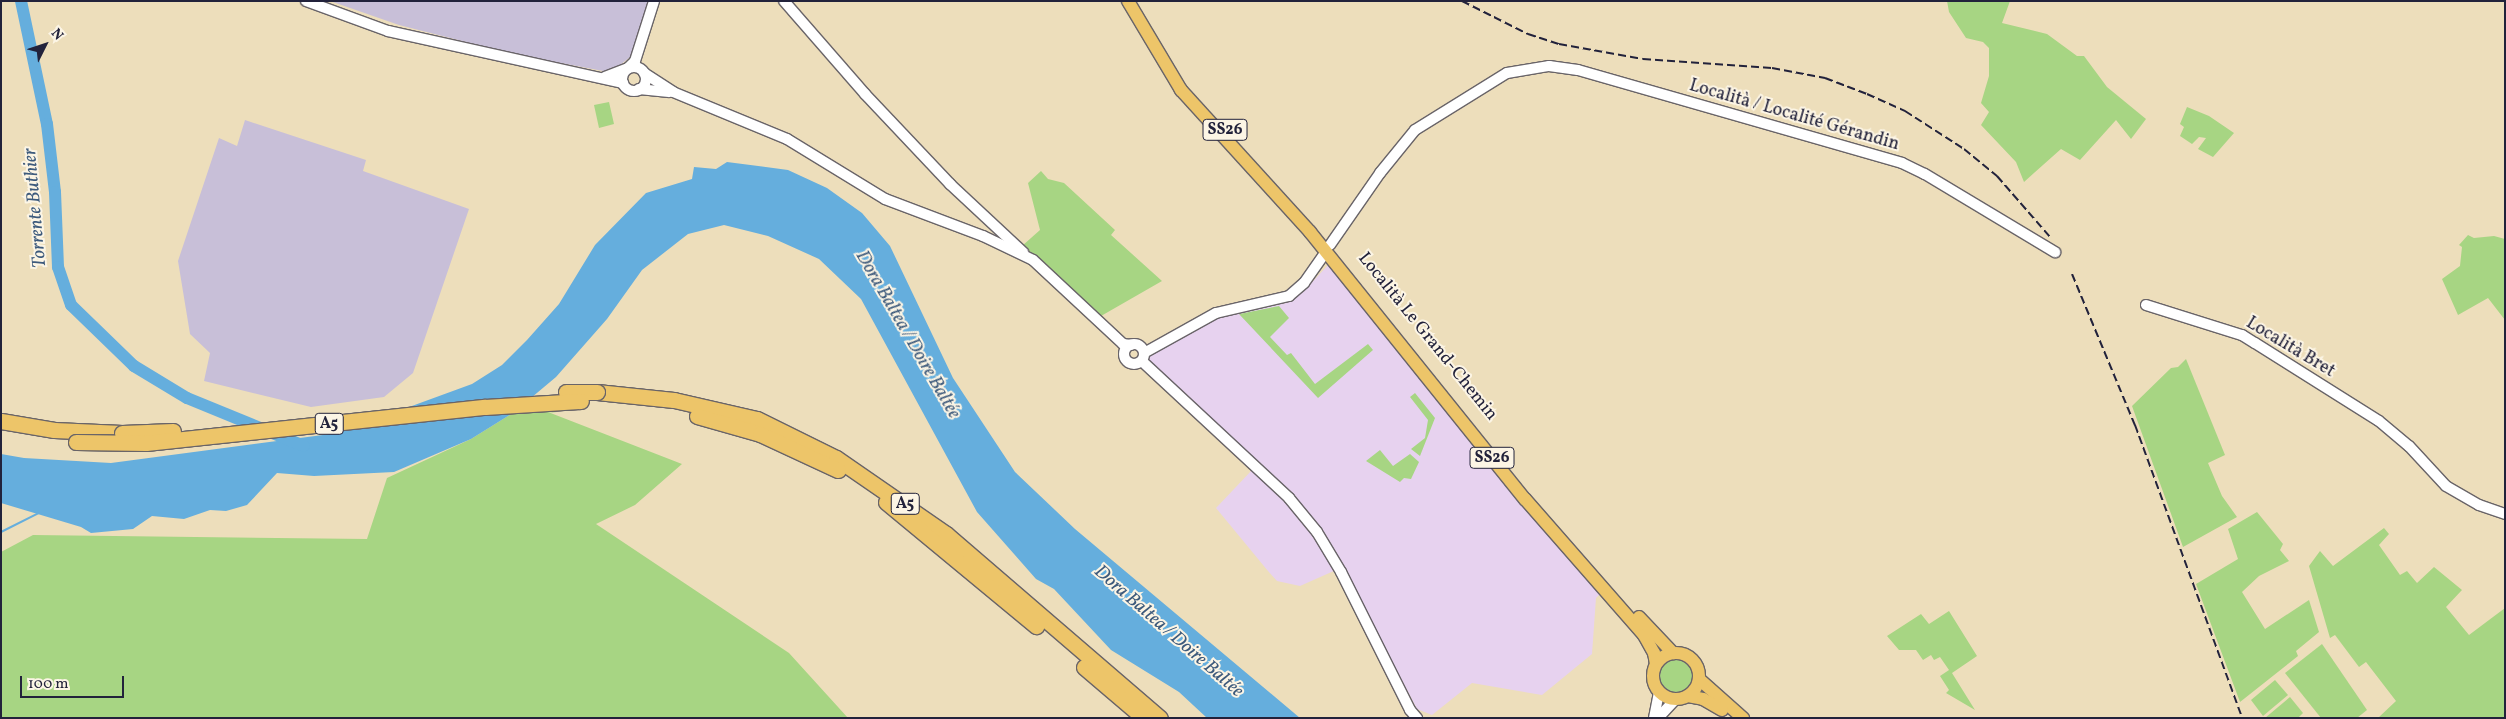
<!DOCTYPE html>
<meta charset="utf-8">
<style>
body{margin:0}
#map{position:relative;width:2506px;height:719px;overflow:hidden;background:#eddebb;font-family:Vollkorn,serif}
div>[style]{position:absolute}
[style*='--x']{left:calc(var(--x)*1px);top:calc(var(--y)*1px);width:calc(var(--w)*1px);rotate:calc(var(--a)*1deg)}
.built>*{inset:0;background:#e7d2ef}
.industrial>*{inset:0;background:#c8bfd8}
.green>*{inset:0;background:#a7d583}
.round{border-radius:50%}
.water>*{inset:0;background:#65aedd}
.stream>*{height:2px;margin:-1px;padding:0 1px;transform-origin:1px;border-radius:1px;background:#65aedd}
.river>*{height:12px;margin:-6px;padding:0 6px;transform-origin:6px;border-radius:6px;background:#65aedd}
.roads{filter:drop-shadow(1px 0 #696468) drop-shadow(-1px 0 #696468) drop-shadow(0 1px #696468) drop-shadow(0 -1px #696468)}
.tertiary>*{height:10px;margin:-5px;padding:0 5px;transform-origin:5px;border-radius:5px;background:#fff}
.tertiary>.ring{margin:-5px;padding:0;box-sizing:content-box;background:none;border:10px solid #fff;border-radius:50%}
.primary>*{height:12px;margin:-6px;padding:0 6px;transform-origin:6px;border-radius:6px;background:#edc569}
.primary>.ring{margin:-6px;padding:0;box-sizing:content-box;background:none;border:12px solid #edc569;border-radius:50%}
.motorway>*{height:15px;margin:-7.5px;padding:0 7.5px;transform-origin:7.5px;border-radius:7.5px;background:#edc569}
.rail>*{height:2px;margin-top:-1px;transform-origin:0;background:repeating-linear-gradient(90deg,#22223b 0 8px,transparent 0 12px)}
.bridges{filter:drop-shadow(1px 0 #696468) drop-shadow(-1px 0 #696468) drop-shadow(0 1px #696468) drop-shadow(0 -1px #696468)}
.motorway-bridge>*{height:15px;margin:-7.5px;padding:0 7.5px;transform-origin:7.5px;border-radius:7.5px;background:#edc569}
span{translate:-50% -50%;white-space:nowrap;text-align:center;line-height:1.15;-webkit-text-stroke:4px #fcf5e5;paint-order:stroke}
.shield-label span{padding:1px 4px;background:#fcf5e5;border:1px solid;border-radius:4px;-webkit-text-stroke-width:0}
.shield-label{font-size:16px;color:#22223b;font-weight:700}
.street-label{font-size:18px;color:#22223b}
.water-label{font-size:19px;color:#3d5a7c;font-style:italic}
.frame{position:absolute;inset:0;border:2px solid #22223b;pointer-events:none}
.north{position:absolute;left:20px;top:20px;width:50px;height:50px;-webkit-text-stroke:4px #fcf5e5;paint-order:stroke;rotate:49deg;font-size:14px;font-weight:700;line-height:20px;text-align:center;color:#22223b}
.north::after{content:'';display:block;margin:auto;width:18px;height:22px;background:#22223b;clip-path:polygon(50% 0,100% 100%,50% 72%,0 100%)}
.scale{position:absolute;left:20px;top:676px;width:104px;height:22px;box-sizing:border-box;border:2px solid #22223b;border-top:0;padding-left:6px;font-size:15px;line-height:18px;white-space:nowrap;color:#22223b;-webkit-text-stroke:4px #fcf5e5;paint-order:stroke}
</style>
<div id="map">
<div class="built">
<i style="clip-path:polygon(1329px 264px,1600px 594px,1596px 598px,1592px 654px,1542px 695px,1472px 683px,1432px 715px,1417px 709px,1322px 529px,1296px 499px,1145px 358px,1216px 316px,1286px 303px,1303px 292px)"></i>
<i style="clip-path:polygon(1253px 469px,1316px 535px,1336px 570px,1300px 586px,1277px 581px,1268px 571px,1216px 508px)"></i>
</div>
<div class="industrial">
<i style="clip-path:polygon(330px 1px,648px 1px,634px 54px,615px 69px,603px 71px,513px 54px,399px 25px)"></i>
<i style="clip-path:polygon(245px 120px,366px 160px,363px 171px,469px 209px,413px 373px,384px 397px,311px 407px,204px 381px,210px 353px,190px 334px,178px 261px,219px 138px,237px 146px)"></i>
</div>
<div class="green">
<i style="clip-path:polygon(1947px 1px,2010px 1px,2002px 23px,2047px 34px,2077px 56px,2084px 56px,2107px 87px,2146px 119px,2131px 139px,2116px 120px,2080px 160px,2061px 149px,2024px 182px,2016px 162px,1981px 125px,1989px 112px,1981px 103px,1989px 76px,1989px 48px,1983px 42px,1966px 38px,1949px 12px)"></i>
<i style="clip-path:polygon(609px 102px,614px 124px,599px 128px,594px 105px)"></i>
<i style="clip-path:polygon(2187px 107px,2209px 116px,2234px 133px,2213px 157px,2198px 149px,2206px 138px,2199px 137px,2192px 144px,2180px 136px,2184px 127px,2180px 124px)"></i>
<i style="clip-path:polygon(1041px 171px,1048px 179px,1064px 183px,1115px 230px,1111px 235px,1162px 281px,1101px 316px,1062px 283px,1022px 246px,1040px 230px,1028px 183px)"></i>
<i style="clip-path:polygon(2468px 235px,2474px 238px,2494px 236px,2505px 239px,2505px 320px,2488px 298px,2458px 315px,2442px 279px,2460px 266px,2462px 247px,2459px 245px)"></i>
<i style="clip-path:polygon(1279px 306px,1289px 318px,1270px 337px,1287px 355px,1291px 353px,1315px 384px,1368px 344px,1373px 350px,1318px 398px,1239px 314px)"></i>
<i style="clip-path:polygon(2186px 359px,2225px 455px,2208px 463px,2222px 496px,2237px 517px,2183px 547px,2132px 406px,2171px 368px,2178px 367px)"></i>
<i style="clip-path:polygon(1415px 393px,1435px 418px,1420px 456px,1411px 449px,1425px 438px,1428px 420px,1410px 397px)"></i>
<i style="clip-path:polygon(539px 409px,557px 413px,548px 412px,682px 464px,635px 505px,596px 524px,789px 653px,848px 718px,1px 718px,1px 552px,33px 535px,367px 539px,387px 478px,471px 439px,513px 413px)"></i>
<i style="clip-path:polygon(1380px 450px,1393px 466px,1410px 454px,1419px 462px,1411px 479px,1404px 478px,1400px 482px,1366px 461px)"></i>
<i style="clip-path:polygon(2257px 512px,2283px 544px,2280px 550px,2289px 561px,2259px 576px,2242px 592px,2265px 629px,2309px 600px,2319px 632px,2296px 651px,2298px 656px,2240px 702px,2196px 584px,2238px 559px,2228px 529px)"></i>
<i style="clip-path:polygon(2384px 528px,2389px 534px,2379px 545px,2400px 575px,2407px 571px,2417px 583px,2434px 567px,2462px 590px,2446px 607px,2469px 635px,2505px 608px,2505px 718px,2378px 718px,2396px 701px,2366px 662px,2359px 667px,2335px 635px,2330px 638px,2309px 566px,2320px 551px,2333px 566px)"></i>
<i style="clip-path:polygon(1949px 611px,1977px 656px,1952px 673px,1975px 710px,1946px 693px,1949px 690px,1940px 676px,1949px 670px,1940px 657px,1934px 660px,1931px 655px,1923px 660px,1916px 650px,1899px 650px,1887px 636px,1921px 614px,1929px 624px)"></i>
<i style="clip-path:polygon(2322px 644px,2367px 710px,2357px 718px,2321px 718px,2285px 673px)"></i>
<i class="round" style="left:1660px;top:660px;width:32px;height:32px"></i>
<i style="clip-path:polygon(2275px 680px,2288px 695px,2263px 716px,2251px 700px)"></i>
<i style="clip-path:polygon(2290px 697px,2303px 713px,2298px 718px,2265px 718px)"></i>
</div>
<div class="water">
<i style="clip-path:polygon(727px 162px,788px 170px,827px 188px,862px 213px,890px 246px,953px 378px,1015px 472px,1075px 529px,1300px 718px,1207px 718px,1179px 692px,1111px 650px,1054px 589px,1036px 579px,977px 512px,861px 299px,819px 259px,768px 236px,724px 225px,688px 234px,642px 270px,607px 319px,556px 377px,513px 413px,471px 439px,394px 472px,314px 476px,277px 473px,247px 505px,226px 511px,210px 510px,184px 519px,152px 516px,133px 529px,91px 533px,81px 527px,1px 503px,1px 454px,24px 458px,111px 463px,338px 433px,472px 384px,502px 365px,527px 340px,559px 304px,595px 245px,646px 193px,692px 179px,694px 167px,716px 169px)"></i>
</div>
<div class="stream">
<i style="--x:1;--y:532;--w:42;--a:-26.6"></i>
</div>
<div class="river">
<i style="--x:21;--y:1;--w:126;--a:78.1"></i>
<i style="--x:47;--y:124;--w:68;--a:83.3"></i>
<i style="--x:55;--y:192;--w:75;--a:87.7"></i>
<i style="--x:58;--y:267;--w:40;--a:71.1"></i>
<i style="--x:71;--y:305;--w:88;--a:44.1"></i>
<i style="--x:134;--y:366;--w:62;--a:31.1"></i>
<i style="--x:187;--y:398;--w:126;--a:22.3"></i>
</div>
<div class="roads">
<div class="tertiary">
<i style="--x:306;--y:1;--w:87;--a:20.1"></i>
<i style="--x:388;--y:31;--w:241;--a:12.5"></i>
<i style="--x:784;--y:1;--w:123;--a:48.9"></i>
<i style="--x:865;--y:94;--w:124;--a:46.6"></i>
<i style="--x:950;--y:184;--w:100;--a:43"></i>
<i class="ring" style="left:622px;top:67px;width:14px;height:14px"></i>
<i style="--x:644;--y:73;--w:35;--a:33"></i>
<i style="--x:673;--y:92;--w:123;--a:22.4"></i>
<i style="--x:787;--y:139;--w:115;--a:31.5"></i>
<i style="--x:885;--y:199;--w:105;--a:20.7"></i>
<i style="--x:983;--y:236;--w:55;--a:25.6"></i>
<i style="--x:1033;--y:260;--w:123;--a:43"></i>
<i style="--x:1123;--y:344;--w:8;--a:7"></i>
<i style="--x:605;--y:77;--w:25;--a:-21"></i>
<i style="--x:628;--y:68;--w:10;--a:-45"></i>
<i style="--x:635;--y:61;--w:63;--a:-72.4"></i>
<i style="--x:639;--y:89;--w:30;--a:6"></i>
<i style="--x:1330;--y:245;--w:88;--a:-55.2"></i>
<i style="--x:1380;--y:173;--w:55;--a:-50.9"></i>
<i style="--x:1415;--y:130;--w:108;--a:-31.8"></i>
<i style="--x:1507;--y:73;--w:43;--a:-9.5"></i>
<i style="--x:1549;--y:66;--w:29;--a:8"></i>
<i style="--x:1578;--y:70;--w:337;--a:16"></i>
<i style="--x:1902;--y:163;--w:25;--a:26"></i>
<i style="--x:1925;--y:174;--w:152;--a:31"></i>
<i style="--x:2146;--y:305;--w:101;--a:17.4"></i>
<i style="--x:2242;--y:335;--w:15;--a:32"></i>
<i style="--x:2255;--y:343;--w:146;--a:32.2"></i>
<i style="--x:2379;--y:421;--w:39;--a:40"></i>
<i style="--x:2409;--y:446;--w:54;--a:47.2"></i>
<i style="--x:2446;--y:486;--w:38;--a:30"></i>
<i style="--x:2479;--y:505;--w:28;--a:19"></i>
<i class="ring" style="left:1124px;top:344px;width:10px;height:10px"></i>
<i style="--x:1144;--y:353;--w:82;--a:-29.1"></i>
<i style="--x:1216;--y:313;--w:75;--a:-13.1"></i>
<i style="--x:1289;--y:296;--w:20;--a:-41"></i>
<i style="--x:1304;--y:283;--w:39;--a:-55"></i>
<i style="--x:1145;--y:364;--w:197;--a:42.9"></i>
<i style="--x:1289;--y:498;--w:44;--a:50.5"></i>
<i style="--x:1317;--y:532;--w:47;--a:59"></i>
<i style="--x:1341;--y:572;--w:154;--a:63.4"></i>
<i style="--x:1410;--y:710;--w:11;--a:49"></i>
<i style="--x:1654;--y:718;--w:26;--a:-79"></i>
<i style="--x:1658;--y:718;--w:25;--a:-47"></i>
</div>
<div class="primary">
<i style="--x:1128;--y:1;--w:104;--a:59.2"></i>
<i style="--x:1181;--y:90;--w:192;--a:47.7"></i>
<i style="--x:1310;--y:232;--w:343;--a:51.2"></i>
<i style="--x:1525;--y:499;--w:181;--a:48.8"></i>
<i style="--x:1644;--y:635;--w:21;--a:61"></i>
<i style="--x:1654;--y:653;--w:11;--a:80"></i>
<i style="--x:1639;--y:617;--w:50;--a:46.6"></i>
<i class="ring" style="left:1653px;top:653px;width:34px;height:34px"></i>
<i style="--x:1699;--y:679;--w:59;--a:41.6"></i>
<i style="--x:1688;--y:696;--w:15;--a:11"></i>
<i style="--x:1703;--y:699;--w:22;--a:30"></i>
</div>
<div class="motorway">
<i style="--x:597;--y:392;--w:77;--a:5.9"></i>
<i style="--x:674;--y:400;--w:85;--a:12.9"></i>
<i style="--x:757;--y:419;--w:88;--a:26.3"></i>
<i style="--x:836;--y:458;--w:134;--a:34.6"></i>
<i style="--x:946;--y:534;--w:282;--a:40.7"></i>
<i style="--x:697;--y:416;--w:66;--a:15.9"></i>
<i style="--x:760;--y:434;--w:86;--a:24.8"></i>
<i style="--x:1;--y:421;--w:54;--a:9.6"></i>
<i style="--x:54;--y:430;--w:68;--a:2.5"></i>
<i style="--x:886;--y:502;--w:195;--a:39.6"></i>
<i style="--x:1084;--y:667;--w:79;--a:40.4"></i>
</div>
</div>
<div class="rail">
<i style="--x:1462;--y:1;--w:74;--a:26.6"></i>
<i style="--x:1528;--y:34;--w:33;--a:18"></i>
<i style="--x:1559;--y:44;--w:85;--a:10.1"></i>
<i style="--x:1643;--y:59;--w:129;--a:4"></i>
<i style="--x:1772;--y:68;--w:54;--a:10.7"></i>
<i style="--x:1825;--y:78;--w:45;--a:20.9"></i>
<i style="--x:1867;--y:94;--w:42;--a:24.1"></i>
<i style="--x:1905;--y:111;--w:70;--a:32.8"></i>
<i style="--x:1964;--y:149;--w:43;--a:39.3"></i>
<i style="--x:1997;--y:176;--w:81;--a:49"></i>
<i style="--x:2072;--y:274;--w:164;--a:67.4"></i>
<i style="--x:2135;--y:425;--w:312;--a:69.9"></i>
</div>
<div class="bridges">
<div class="motorway-bridge">
<i style="--x:566;--y:392;--w:31;--a:0"></i>
<i style="--x:122;--y:433;--w:51;--a:-2.2"></i>
<i style="--x:76;--y:442;--w:70;--a:0.8"></i>
<i style="--x:146;--y:443;--w:341;--a:-6.1"></i>
<i style="--x:485;--y:407;--w:96;--a:-3.6"></i>
</div>
</div>
<div class="shield-label">
<span style="left:1225px;top:130px">SS26</span>
<span style="left:329px;top:424px">A5</span>
<span style="left:1492px;top:458px">SS26</span>
<span style="left:905px;top:504px">A5</span>
</div>
<div class="street-label">
<span style="left:1794px;top:116px;rotate:16deg">Località / Localité Gérandin</span>
<span style="left:1427px;top:337px;rotate:51deg">Località Le Grand-Chemin</span>
<span style="left:2290px;top:348px;rotate:31deg">Località Bret</span>
</div>
<div class="water-label">
<span style="left:36px;top:208px;rotate:-95deg">Torrente Buthier</span>
<span style="left:907px;top:335px;rotate:60deg">Dora Baltea / Doire Baltée</span>
<span style="left:1168px;top:632px;rotate:41deg">Dora Baltea / Doire Baltée</span>
</div>
<div class="frame"></div>
<div class="north">N</div>
<div class="scale">100 m</div>
</div>
